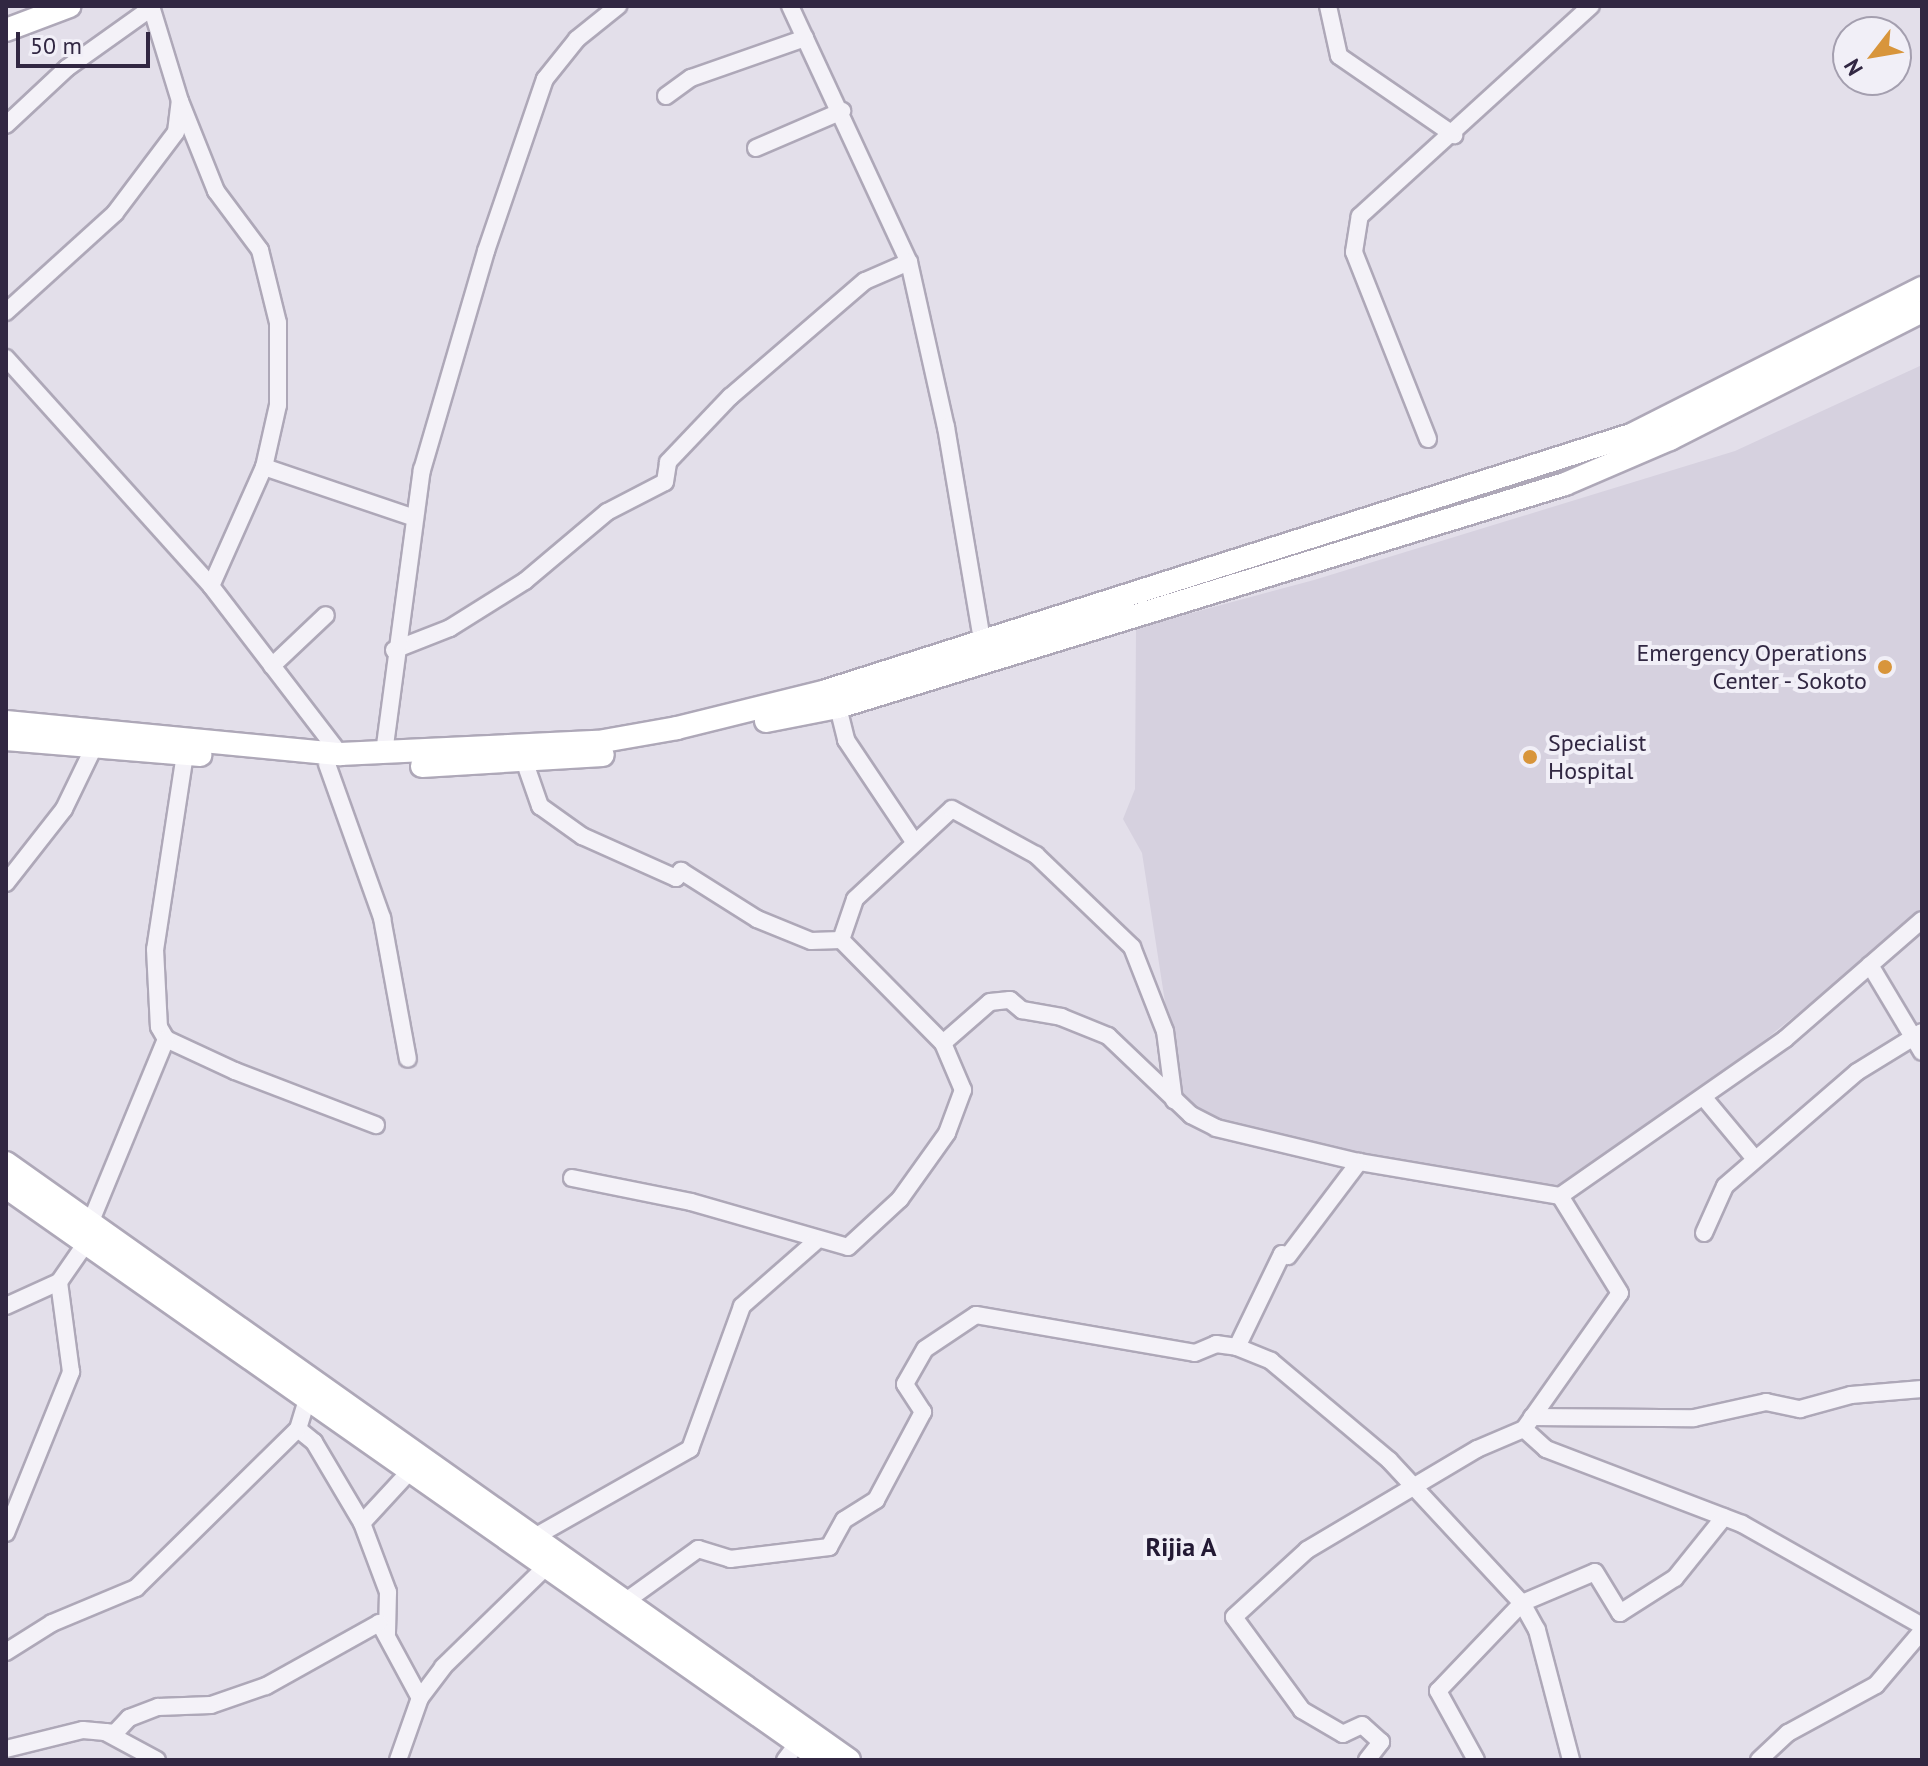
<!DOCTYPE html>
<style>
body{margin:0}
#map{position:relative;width:1928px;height:1766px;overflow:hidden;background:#e3dfea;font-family:"PT Sans",sans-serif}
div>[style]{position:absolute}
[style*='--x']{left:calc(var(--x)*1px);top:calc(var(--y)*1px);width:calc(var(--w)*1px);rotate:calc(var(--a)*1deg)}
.built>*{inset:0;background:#d6d1df}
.roads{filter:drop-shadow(2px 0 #aea8b8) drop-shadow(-2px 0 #aea8b8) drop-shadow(0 2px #aea8b8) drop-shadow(0 -2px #aea8b8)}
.minor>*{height:16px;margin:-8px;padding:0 8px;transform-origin:8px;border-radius:8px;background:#f4f2f8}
.secondary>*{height:22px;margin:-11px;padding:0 11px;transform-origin:11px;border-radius:11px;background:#fff}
.dots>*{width:22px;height:22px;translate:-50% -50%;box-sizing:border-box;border:4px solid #f1eff7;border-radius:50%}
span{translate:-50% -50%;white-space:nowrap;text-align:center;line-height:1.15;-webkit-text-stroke:8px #f1eff7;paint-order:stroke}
.poi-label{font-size:24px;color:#312742}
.right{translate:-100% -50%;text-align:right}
.left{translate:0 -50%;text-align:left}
.neighbourhood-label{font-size:26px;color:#231933;font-weight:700}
.frame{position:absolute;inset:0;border:8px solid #312742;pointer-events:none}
.north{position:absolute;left:1832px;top:16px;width:80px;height:80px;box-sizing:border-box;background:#f1eff7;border:2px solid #a49faf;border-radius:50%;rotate:239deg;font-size:22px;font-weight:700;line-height:32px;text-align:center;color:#312742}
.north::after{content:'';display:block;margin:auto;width:28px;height:36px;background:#d8953b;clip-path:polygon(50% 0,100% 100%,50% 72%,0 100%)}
.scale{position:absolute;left:16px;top:32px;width:134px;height:36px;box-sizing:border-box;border:4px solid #312742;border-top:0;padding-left:10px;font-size:24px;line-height:28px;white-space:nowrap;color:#312742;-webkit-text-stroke:6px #f1eff7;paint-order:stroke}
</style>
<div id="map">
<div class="built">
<i style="clip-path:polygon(1922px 365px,1922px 914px,1576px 1191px,1389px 1162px,1202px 1119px,1179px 1093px,1142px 853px,1123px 819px,1135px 789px,1136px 628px,1314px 580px,1735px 451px)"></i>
</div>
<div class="roads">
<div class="minor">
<i style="--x:790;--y:6;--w:282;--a:65.1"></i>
<i style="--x:909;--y:262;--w:169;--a:77.4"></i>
<i style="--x:946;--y:427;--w:227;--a:80.4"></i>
<i style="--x:1328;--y:6;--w:51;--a:77.6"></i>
<i style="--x:1339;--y:56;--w:140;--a:34.5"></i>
<i style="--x:666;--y:96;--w:31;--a:-36"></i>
<i style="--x:691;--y:78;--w:121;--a:-19.3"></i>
<i style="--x:180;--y:101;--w:97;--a:68.2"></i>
<i style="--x:216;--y:191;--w:74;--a:53.3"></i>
<i style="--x:260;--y:250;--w:75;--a:76.1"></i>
<i style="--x:278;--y:323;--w:82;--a:90"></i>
<i style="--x:278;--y:405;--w:64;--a:102.7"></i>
<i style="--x:264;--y:467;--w:130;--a:114"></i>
<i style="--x:6;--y:125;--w:83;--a:-43.1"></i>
<i style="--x:67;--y:68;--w:103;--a:-35.5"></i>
<i style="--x:756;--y:148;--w:94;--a:-23.3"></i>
<i style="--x:6;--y:312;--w:147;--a:-42.2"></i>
<i style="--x:115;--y:213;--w:101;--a:-53"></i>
<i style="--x:176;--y:132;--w:31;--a:-83"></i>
<i style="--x:180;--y:101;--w:99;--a:-107"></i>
<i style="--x:6;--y:358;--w:307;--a:48"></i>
<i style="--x:211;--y:586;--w:212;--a:52.5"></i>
<i style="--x:1428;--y:439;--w:201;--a:-111.6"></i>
<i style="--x:1354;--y:252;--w:36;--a:-81"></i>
<i style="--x:1360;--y:216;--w:312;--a:-42.3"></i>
<i style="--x:264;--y:467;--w:159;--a:18.7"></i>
<i style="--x:394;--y:650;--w:60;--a:-21.4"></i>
<i style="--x:450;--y:628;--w:89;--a:-32.1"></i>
<i style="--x:525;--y:581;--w:107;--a:-40.1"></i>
<i style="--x:607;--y:512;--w:65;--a:-27.3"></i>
<i style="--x:665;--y:482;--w:20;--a:-81"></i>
<i style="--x:668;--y:462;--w:90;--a:-46.4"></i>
<i style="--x:730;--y:397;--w:178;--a:-40.7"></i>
<i style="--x:865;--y:281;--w:48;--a:-23.4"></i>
<i style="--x:272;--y:666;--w:74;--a:-43.4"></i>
<i style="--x:838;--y:707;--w:34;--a:76"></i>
<i style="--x:846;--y:740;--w:120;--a:56.2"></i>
<i style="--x:384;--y:753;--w:286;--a:-82.4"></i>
<i style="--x:422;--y:470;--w:228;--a:-73.7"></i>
<i style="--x:486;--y:251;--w:182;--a:-71.1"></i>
<i style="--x:545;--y:79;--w:51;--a:-51.3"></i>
<i style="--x:577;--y:39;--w:53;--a:-38.8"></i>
<i style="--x:185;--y:754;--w:197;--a:98.7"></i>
<i style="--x:155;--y:949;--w:78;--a:87.1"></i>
<i style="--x:159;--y:1027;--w:14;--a:60"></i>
<i style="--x:166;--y:1039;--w:76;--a:24.9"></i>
<i style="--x:235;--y:1071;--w:151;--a:21"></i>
<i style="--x:525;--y:763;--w:46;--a:70.8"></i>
<i style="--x:540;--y:806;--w:52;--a:35.5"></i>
<i style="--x:582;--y:836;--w:103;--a:24.1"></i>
<i style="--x:676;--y:878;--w:9;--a:-54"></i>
<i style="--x:681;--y:871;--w:90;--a:32.3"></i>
<i style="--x:757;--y:919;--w:58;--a:22.2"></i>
<i style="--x:811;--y:941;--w:30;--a:-2"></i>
<i style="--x:327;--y:764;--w:164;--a:70.3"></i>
<i style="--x:382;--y:918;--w:143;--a:79.6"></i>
<i style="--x:6;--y:883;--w:94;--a:-51.9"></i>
<i style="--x:64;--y:809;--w:67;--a:-64.2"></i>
<i style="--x:1870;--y:965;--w:101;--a:59.1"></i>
<i style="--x:943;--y:1043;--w:62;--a:-41.1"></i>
<i style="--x:990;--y:1002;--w:20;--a:-6"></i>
<i style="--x:1010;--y:1000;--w:16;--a:40"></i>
<i style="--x:1022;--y:1010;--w:40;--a:10"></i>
<i style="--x:1061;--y:1017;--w:51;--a:22"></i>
<i style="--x:1108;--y:1036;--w:115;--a:43.6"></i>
<i style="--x:1191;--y:1115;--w:28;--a:27"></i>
<i style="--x:1216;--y:1128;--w:147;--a:13.4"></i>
<i style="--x:1359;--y:1162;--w:204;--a:9.6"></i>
<i style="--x:1560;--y:1196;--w:274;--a:-34.9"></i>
<i style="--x:1785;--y:1039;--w:181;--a:-41"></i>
<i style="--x:1705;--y:1099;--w:78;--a:50.2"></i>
<i style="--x:572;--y:1178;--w:121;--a:11.4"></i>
<i style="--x:691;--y:1202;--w:163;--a:16"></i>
<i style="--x:848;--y:1247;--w:71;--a:-42.7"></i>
<i style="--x:900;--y:1199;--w:81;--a:-54.5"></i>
<i style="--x:947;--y:1133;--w:46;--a:-69.6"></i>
<i style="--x:963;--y:1090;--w:51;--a:-113.1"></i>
<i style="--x:943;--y:1043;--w:145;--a:-134.7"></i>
<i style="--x:841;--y:940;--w:43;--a:-71.1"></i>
<i style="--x:855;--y:899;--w:132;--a:-42.9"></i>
<i style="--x:952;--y:809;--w:96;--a:28.7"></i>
<i style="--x:1036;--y:855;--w:133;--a:43.8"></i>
<i style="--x:1132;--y:947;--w:90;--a:68.6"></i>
<i style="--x:1165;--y:1031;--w:70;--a:82.6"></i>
<i style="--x:91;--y:1221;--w:197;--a:-67.6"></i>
<i style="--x:1704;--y:1233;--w:51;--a:-65.9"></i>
<i style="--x:1725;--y:1186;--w:174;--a:-40.8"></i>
<i style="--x:1857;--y:1072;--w:76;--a:-31.6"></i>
<i style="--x:6;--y:1306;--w:58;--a:-24.4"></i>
<i style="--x:1237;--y:1347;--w:103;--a:-64.2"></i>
<i style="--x:1282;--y:1254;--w:6;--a:18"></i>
<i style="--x:1288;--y:1256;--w:118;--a:-52.9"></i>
<i style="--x:1532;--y:1417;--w:162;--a:0.4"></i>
<i style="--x:1694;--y:1418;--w:74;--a:-12.5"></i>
<i style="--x:1766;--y:1402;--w:35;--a:12"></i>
<i style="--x:1800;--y:1409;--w:53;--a:-15.4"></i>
<i style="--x:1851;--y:1395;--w:71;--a:-4.8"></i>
<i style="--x:298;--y:1429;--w:21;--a:39"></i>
<i style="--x:314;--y:1442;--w:94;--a:59.3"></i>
<i style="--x:362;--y:1523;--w:74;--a:69.4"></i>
<i style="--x:388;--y:1592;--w:41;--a:91.4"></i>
<i style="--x:387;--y:1633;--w:13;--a:-129"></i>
<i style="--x:1524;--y:1429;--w:30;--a:42"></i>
<i style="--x:1546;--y:1449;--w:210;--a:20.9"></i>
<i style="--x:1742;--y:1524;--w:207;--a:29.5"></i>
<i style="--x:362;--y:1523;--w:71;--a:-47.3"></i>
<i style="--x:6;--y:1533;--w:174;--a:-68"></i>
<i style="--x:71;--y:1372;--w:91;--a:-97.6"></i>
<i style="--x:59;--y:1282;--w:47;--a:-55.3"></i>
<i style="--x:538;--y:1535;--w:175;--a:-29.5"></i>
<i style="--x:690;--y:1449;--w:152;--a:-70"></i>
<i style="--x:742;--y:1306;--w:97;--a:-41.2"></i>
<i style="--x:626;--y:1601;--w:89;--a:-35.8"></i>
<i style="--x:698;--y:1549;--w:34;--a:17"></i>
<i style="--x:730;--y:1559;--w:100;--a:-6.9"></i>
<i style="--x:829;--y:1547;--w:31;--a:-61"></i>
<i style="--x:844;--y:1520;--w:38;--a:-32"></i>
<i style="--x:876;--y:1500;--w:100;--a:-61.9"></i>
<i style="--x:923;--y:1412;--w:33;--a:-123"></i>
<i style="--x:905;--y:1384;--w:40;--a:-60.3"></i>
<i style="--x:925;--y:1349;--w:61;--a:-33.7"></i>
<i style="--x:976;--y:1315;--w:222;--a:9.8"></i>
<i style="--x:1195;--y:1353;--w:23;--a:-23"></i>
<i style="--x:1216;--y:1344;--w:21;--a:8"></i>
<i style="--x:1237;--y:1347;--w:37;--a:22"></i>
<i style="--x:1271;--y:1361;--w:154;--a:40"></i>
<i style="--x:1389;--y:1460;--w:195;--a:47.1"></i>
<i style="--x:1522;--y:1603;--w:31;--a:61"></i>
<i style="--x:1537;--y:1630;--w:134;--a:75.3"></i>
<i style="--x:381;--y:1626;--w:82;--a:61.6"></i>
<i style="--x:6;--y:1652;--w:54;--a:-32.2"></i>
<i style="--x:52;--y:1623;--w:91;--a:-22.6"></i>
<i style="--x:136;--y:1588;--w:227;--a:-44.5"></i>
<i style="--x:298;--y:1429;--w:34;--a:-73"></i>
<i style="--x:105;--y:1732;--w:10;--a:6"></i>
<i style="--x:115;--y:1733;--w:21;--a:-47"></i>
<i style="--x:129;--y:1718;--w:31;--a:-21"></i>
<i style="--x:158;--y:1707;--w:53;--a:-2.2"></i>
<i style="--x:211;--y:1705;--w:58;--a:-19.1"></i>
<i style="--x:266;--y:1686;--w:129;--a:-29.1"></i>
<i style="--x:6;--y:1749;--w:79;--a:-13.9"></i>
<i style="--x:83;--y:1730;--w:22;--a:5"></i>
<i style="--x:105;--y:1732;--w:59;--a:28.3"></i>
<i style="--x:398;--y:1760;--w:66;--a:-70.5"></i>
<i style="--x:420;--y:1698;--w:39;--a:-53"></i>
<i style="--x:443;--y:1667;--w:145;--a:-44.2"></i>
<i style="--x:785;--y:1760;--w:21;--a:-53"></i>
<i style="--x:1367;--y:1760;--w:23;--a:-52"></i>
<i style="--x:1381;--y:1742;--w:25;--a:-138"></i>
<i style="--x:1362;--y:1725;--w:21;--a:155"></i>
<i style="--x:1343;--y:1734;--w:48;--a:-149.7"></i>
<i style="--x:1302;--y:1710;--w:115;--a:-126.2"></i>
<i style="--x:1234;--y:1617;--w:99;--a:-42.5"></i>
<i style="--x:1307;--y:1550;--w:198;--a:-30.7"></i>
<i style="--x:1477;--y:1449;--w:51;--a:-23.1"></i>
<i style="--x:1524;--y:1429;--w:166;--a:-54.8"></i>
<i style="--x:1620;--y:1293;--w:114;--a:-121.7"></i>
<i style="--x:1476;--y:1760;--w:79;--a:-118.8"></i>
<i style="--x:1438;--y:1691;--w:122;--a:-46.3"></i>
<i style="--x:1522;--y:1603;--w:79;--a:-23"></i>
<i style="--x:1595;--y:1572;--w:48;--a:58.6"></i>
<i style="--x:1620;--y:1613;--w:65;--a:-32.5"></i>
<i style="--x:1675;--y:1578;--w:78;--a:-51.2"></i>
<i style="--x:1759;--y:1760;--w:40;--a:-43"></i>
<i style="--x:1788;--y:1733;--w:100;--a:-28.6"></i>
<i style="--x:1876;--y:1685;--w:71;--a:-49.6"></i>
</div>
<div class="secondary">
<i style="--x:6;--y:30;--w:68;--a:-20.6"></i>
<i style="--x:766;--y:721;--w:73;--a:-11"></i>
<i style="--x:838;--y:707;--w:760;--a:-17.05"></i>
<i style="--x:1565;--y:484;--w:114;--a:-23.2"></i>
<i style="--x:1670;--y:439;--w:283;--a:-26.9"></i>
<i style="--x:6;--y:722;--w:336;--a:5.5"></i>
<i style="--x:340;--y:754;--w:258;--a:-2.7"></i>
<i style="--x:598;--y:742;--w:80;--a:-10"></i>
<i style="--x:677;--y:728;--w:154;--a:-13.9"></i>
<i style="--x:826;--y:691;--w:845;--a:-17.64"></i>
<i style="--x:1631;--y:435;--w:326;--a:-26.8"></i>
<i style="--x:6;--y:739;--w:195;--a:4.7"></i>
<i style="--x:422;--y:766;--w:181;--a:-3.5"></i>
<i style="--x:6;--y:1163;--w:1033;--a:35.31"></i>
<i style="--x:6;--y:1187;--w:997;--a:35.08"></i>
</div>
</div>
<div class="dots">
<i style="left:1885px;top:667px;background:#d8953b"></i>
<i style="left:1530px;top:757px;background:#d8953b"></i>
</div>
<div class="poi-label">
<span class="right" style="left:1867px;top:667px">Emergency Operations<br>Center - Sokoto</span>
<span class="left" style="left:1548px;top:757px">Specialist<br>Hospital</span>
</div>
<div class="neighbourhood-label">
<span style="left:1181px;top:1547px">Rijia A</span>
</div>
<div class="frame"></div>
<div class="north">N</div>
<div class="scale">50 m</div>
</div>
